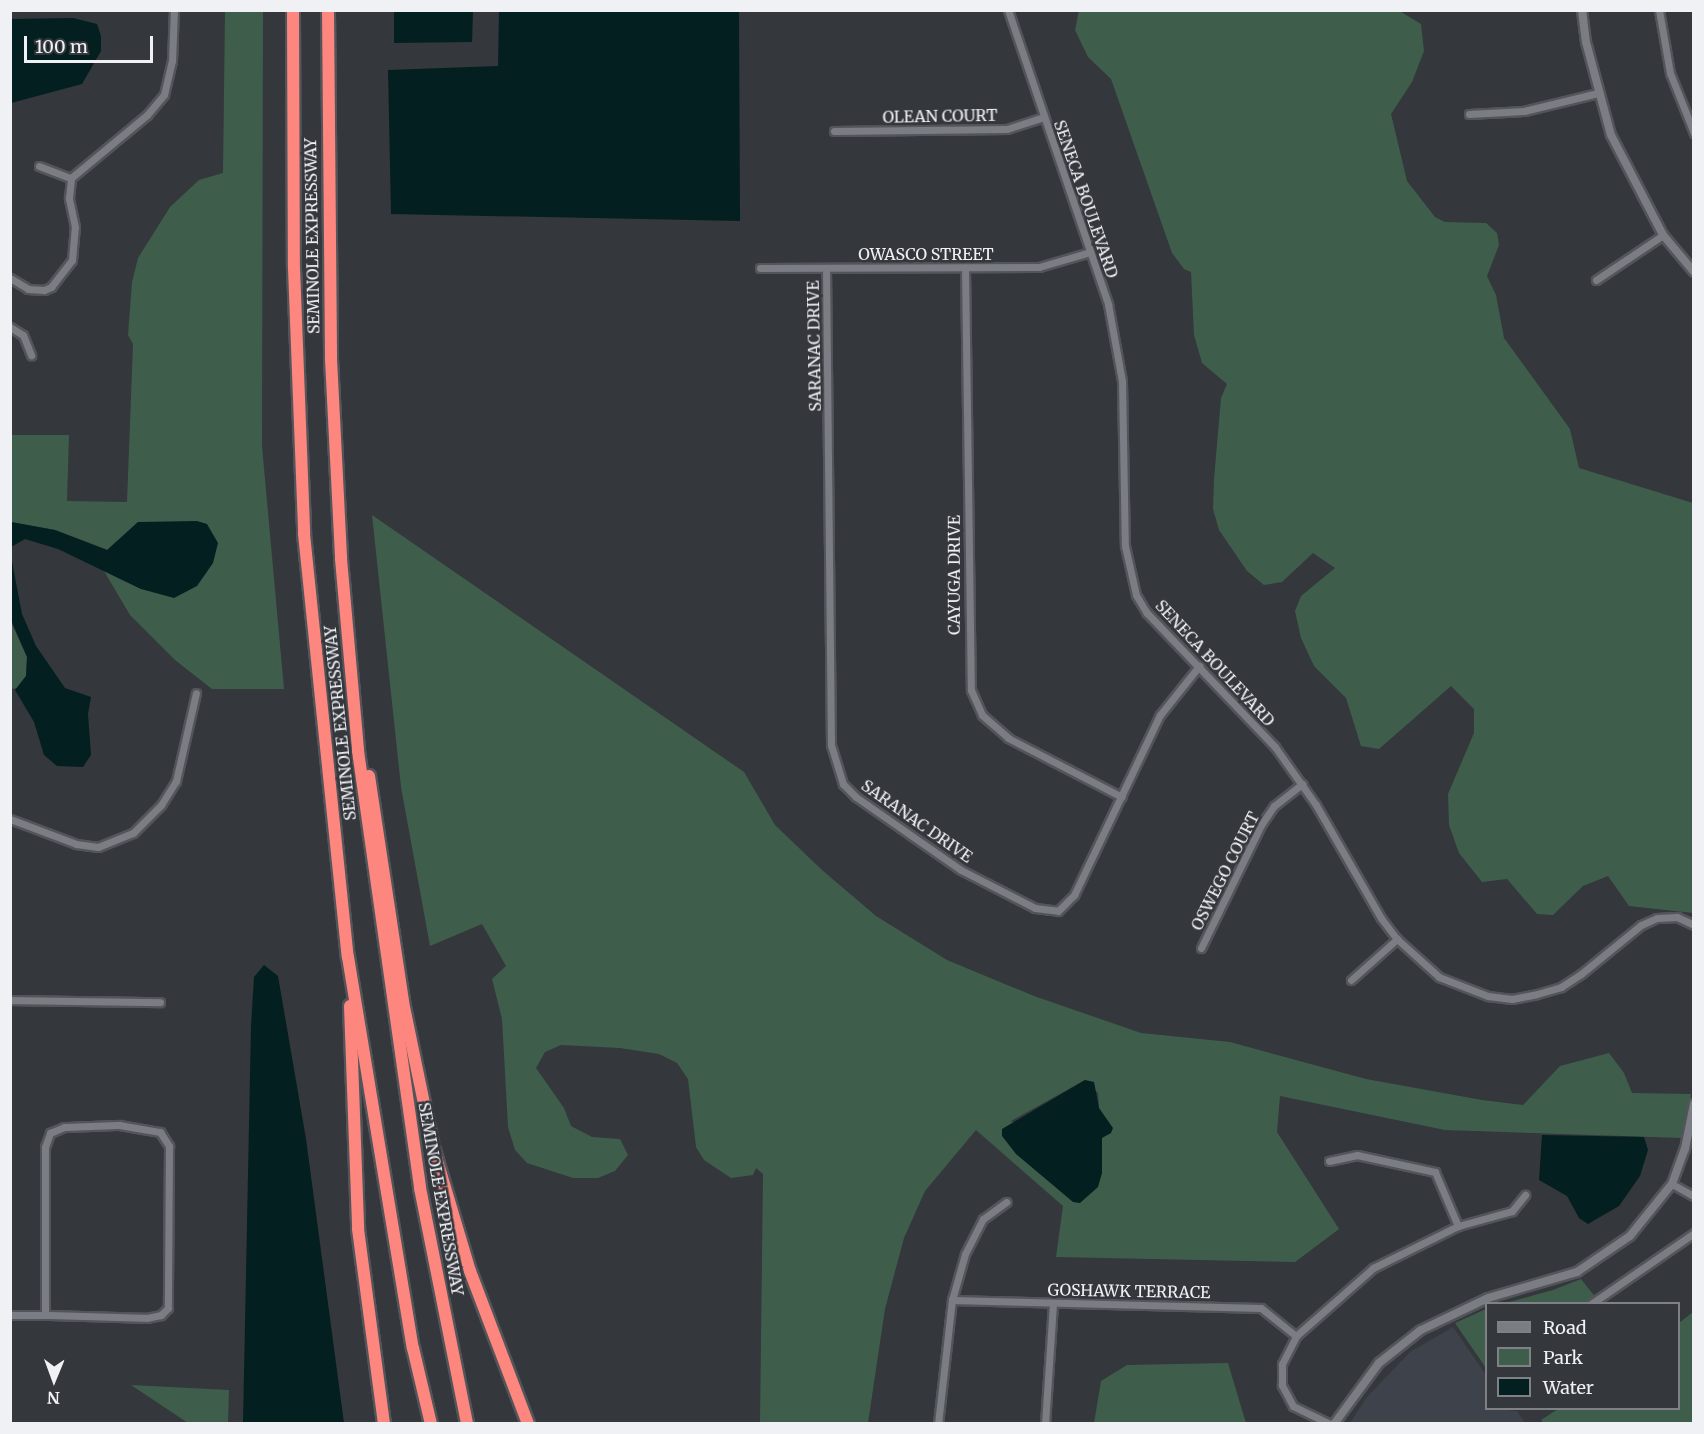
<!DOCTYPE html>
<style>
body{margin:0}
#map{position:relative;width:1704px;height:1434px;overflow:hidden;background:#34373c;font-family:Merriweather,serif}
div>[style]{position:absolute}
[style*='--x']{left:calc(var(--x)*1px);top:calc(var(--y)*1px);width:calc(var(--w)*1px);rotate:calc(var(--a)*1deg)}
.built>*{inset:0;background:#3d424b}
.green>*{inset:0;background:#3e5e4b}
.water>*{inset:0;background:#041f20}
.roads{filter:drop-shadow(2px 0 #53555a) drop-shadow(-2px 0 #53555a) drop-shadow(0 2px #53555a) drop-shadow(0 -2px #53555a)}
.minor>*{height:7px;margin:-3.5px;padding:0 3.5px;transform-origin:3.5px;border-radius:3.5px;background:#7a7d83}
.tertiary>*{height:8px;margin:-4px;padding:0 4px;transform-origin:4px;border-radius:4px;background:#7a7d83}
.motorway>*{height:12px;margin:-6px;padding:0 6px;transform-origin:6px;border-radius:6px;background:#fd877e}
span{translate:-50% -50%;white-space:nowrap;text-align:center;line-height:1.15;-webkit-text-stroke:5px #34373c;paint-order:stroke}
.street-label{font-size:16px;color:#f0f1f5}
.frame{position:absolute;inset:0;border:12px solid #f0f1f5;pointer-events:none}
.legend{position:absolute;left:1485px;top:1302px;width:195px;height:108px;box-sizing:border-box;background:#34373c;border:2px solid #7f8186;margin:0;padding:8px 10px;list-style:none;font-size:18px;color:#f0f1f5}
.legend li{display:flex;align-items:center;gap:12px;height:30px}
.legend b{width:30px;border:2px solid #7f8186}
.north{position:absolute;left:24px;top:1350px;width:60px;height:60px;-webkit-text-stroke:4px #34373c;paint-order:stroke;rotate:181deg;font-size:16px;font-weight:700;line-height:24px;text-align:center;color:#f0f1f5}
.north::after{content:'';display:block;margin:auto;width:21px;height:27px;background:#f0f1f5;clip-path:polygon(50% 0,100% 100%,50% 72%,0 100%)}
.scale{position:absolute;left:24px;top:36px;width:129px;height:27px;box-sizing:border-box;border:3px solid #f0f1f5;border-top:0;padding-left:8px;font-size:18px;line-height:21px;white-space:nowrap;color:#f0f1f5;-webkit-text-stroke:4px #34373c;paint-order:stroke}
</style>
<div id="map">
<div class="built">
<i style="clip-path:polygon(1453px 1327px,1486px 1375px,1486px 1408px,1517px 1411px,1525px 1423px,1350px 1423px,1367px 1397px,1410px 1352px)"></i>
</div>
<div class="green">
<i style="clip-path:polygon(1079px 10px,1398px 10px,1421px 24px,1424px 51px,1412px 82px,1391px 114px,1407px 181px,1435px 217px,1445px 222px,1486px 223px,1497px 233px,1499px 245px,1487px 276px,1496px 295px,1504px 338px,1570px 429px,1579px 468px,1693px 503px,1693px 913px,1629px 906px,1608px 876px,1583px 886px,1553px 915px,1537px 914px,1507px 879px,1482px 882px,1459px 853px,1449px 825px,1448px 794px,1474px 733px,1474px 709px,1451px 686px,1379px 749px,1361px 746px,1346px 698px,1314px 666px,1301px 638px,1295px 611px,1301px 596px,1335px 568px,1313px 553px,1282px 582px,1264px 585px,1247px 571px,1219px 530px,1213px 509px,1214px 479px,1221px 398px,1227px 384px,1202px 363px,1194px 335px,1191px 272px,1184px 269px,1172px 253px,1111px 79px,1088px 57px,1075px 30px)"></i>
<i style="clip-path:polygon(225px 11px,263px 11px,262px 446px,284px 689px,212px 689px,175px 660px,130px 615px,104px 571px,141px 589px,207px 524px,138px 522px,108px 550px,55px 530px,11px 522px,10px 435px,69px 435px,67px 501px,127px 502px,133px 344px,128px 335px,132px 282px,138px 258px,170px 207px,199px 180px,223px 173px)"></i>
<i style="clip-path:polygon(evenodd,372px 515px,744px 772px,775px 825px,822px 870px,876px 916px,947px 960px,1034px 996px,1141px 1033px,1230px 1042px,1366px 1079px,1482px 1100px,1523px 1105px,1560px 1066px,1609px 1053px,1624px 1073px,1632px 1093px,1691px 1094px,1683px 1138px,1445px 1130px,1280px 1096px,1277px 1132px,1339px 1229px,1295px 1262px,1056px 1257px,1063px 1206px,976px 1130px,925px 1191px,904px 1238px,885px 1309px,868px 1423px,760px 1423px,763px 1174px,756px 1168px,753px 1175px,731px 1178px,704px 1160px,696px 1147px,688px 1079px,677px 1063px,659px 1054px,620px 1048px,561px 1045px,545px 1052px,536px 1068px,564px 1108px,571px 1126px,592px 1137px,620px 1139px,628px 1155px,615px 1171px,598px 1178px,573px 1178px,527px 1163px,515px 1150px,508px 1127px,502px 1019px,492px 979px,506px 966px,482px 924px,430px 946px,401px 787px,372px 515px,1085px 1080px,1098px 1093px,1099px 1108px,1111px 1133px,1102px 1137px,1102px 1173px,1011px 1121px,1085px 1080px)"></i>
<i style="clip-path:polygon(10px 620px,27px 657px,26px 676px,17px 688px,11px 689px)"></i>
<i style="clip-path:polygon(1581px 1279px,1600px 1303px,1502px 1304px,1553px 1290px)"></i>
<i style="clip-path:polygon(1486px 1309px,1486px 1368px,1455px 1323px)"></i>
<i style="clip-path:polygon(1693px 1312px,1693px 1423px,1543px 1423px,1541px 1420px,1558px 1409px,1678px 1408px,1679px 1323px)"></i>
<i style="clip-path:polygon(1228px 1363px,1246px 1423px,1094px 1423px,1101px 1381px,1127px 1365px)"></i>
<i style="clip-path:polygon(131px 1385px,229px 1390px,228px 1423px,188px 1423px)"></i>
</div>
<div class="water">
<i style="clip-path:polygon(394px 11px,473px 11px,472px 42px,394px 43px)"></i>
<i style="clip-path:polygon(499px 11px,739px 11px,740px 221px,391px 214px,388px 70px,498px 66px)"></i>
<i style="clip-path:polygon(73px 18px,97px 24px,101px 36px,101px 51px,82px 84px,11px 103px,11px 19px)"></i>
<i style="clip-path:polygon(197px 521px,207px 524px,218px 543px,213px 563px,197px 586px,174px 598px,141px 589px,58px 549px,25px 539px,11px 547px,11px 522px,55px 530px,107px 550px,138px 522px)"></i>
<i style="clip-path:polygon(11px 556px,22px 614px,36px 646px,65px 688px,91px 697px,88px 714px,91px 755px,83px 767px,57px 766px,44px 755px,34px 722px,15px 690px,26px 676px,27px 657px,11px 620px)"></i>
<i style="clip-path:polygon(264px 965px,278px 976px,306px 1139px,344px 1423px,243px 1423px,251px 1026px,254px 977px)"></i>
<i style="clip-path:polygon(1085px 1080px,1094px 1082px,1099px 1108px,1113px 1128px,1111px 1133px,1102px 1138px,1102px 1173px,1098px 1187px,1080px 1203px,1073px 1202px,1016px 1154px,1002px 1136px,1002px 1129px)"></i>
<i style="clip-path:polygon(1542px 1135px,1644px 1137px,1648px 1150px,1640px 1176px,1619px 1206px,1588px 1224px,1579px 1218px,1567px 1196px,1539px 1180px)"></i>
</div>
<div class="roads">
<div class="minor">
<i style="--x:1008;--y:10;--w:311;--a:71.2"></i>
<i style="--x:1108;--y:304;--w:78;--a:79.7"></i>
<i style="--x:1122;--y:381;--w:165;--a:89"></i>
<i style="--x:1125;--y:546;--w:50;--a:77.3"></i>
<i style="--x:1136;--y:595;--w:21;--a:59"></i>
<i style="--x:1147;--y:613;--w:185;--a:46.3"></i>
<i style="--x:1275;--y:747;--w:71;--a:54.7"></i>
<i style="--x:1316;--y:805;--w:130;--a:60.1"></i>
<i style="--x:1381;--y:918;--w:26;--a:53"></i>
<i style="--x:1397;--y:939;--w:57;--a:42.1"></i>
<i style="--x:1439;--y:977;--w:53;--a:21.2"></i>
<i style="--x:1488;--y:996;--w:24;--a:7"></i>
<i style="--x:1512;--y:999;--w:25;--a:-11"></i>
<i style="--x:1537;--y:994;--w:25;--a:-16"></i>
<i style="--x:1561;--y:987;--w:24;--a:-33"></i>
<i style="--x:1581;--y:974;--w:77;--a:-39.2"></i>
<i style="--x:1641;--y:925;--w:17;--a:-24"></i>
<i style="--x:1657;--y:918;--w:20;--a:-3"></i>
<i style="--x:1677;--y:917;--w:19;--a:25"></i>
<i style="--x:1659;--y:10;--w:64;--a:80.1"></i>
<i style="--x:1670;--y:73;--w:65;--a:68.2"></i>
<i style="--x:1469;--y:114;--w:55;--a:-3.1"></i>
<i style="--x:1524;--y:111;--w:76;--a:-13.7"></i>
<i style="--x:834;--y:131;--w:173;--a:-0.7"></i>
<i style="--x:1007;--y:129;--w:39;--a:-18"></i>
<i style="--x:39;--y:166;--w:34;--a:21"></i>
<i style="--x:760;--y:268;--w:279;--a:-0.2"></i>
<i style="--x:1039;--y:267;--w:53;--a:-16.4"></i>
<i style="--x:826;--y:268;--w:477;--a:89.4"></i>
<i style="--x:831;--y:745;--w:41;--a:72.9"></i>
<i style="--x:843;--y:784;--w:18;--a:45"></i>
<i style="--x:856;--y:797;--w:128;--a:34.8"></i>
<i style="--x:961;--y:870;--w:83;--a:27.2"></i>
<i style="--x:1035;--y:908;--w:23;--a:7"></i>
<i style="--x:1058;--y:911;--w:23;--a:-45"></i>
<i style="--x:1074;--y:895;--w:199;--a:-64.5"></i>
<i style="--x:1160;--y:715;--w:63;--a:-51.5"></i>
<i style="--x:965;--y:268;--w:422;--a:89.2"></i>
<i style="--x:971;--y:690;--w:27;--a:66"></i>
<i style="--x:982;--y:715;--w:35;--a:41"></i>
<i style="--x:1008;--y:738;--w:128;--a:27.4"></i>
<i style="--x:10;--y:278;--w:21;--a:31"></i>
<i style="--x:28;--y:289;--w:16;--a:4"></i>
<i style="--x:44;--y:290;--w:8;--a:-23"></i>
<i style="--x:51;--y:287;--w:34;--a:-52"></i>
<i style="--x:72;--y:260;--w:33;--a:-85"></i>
<i style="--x:75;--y:227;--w:30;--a:-102"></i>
<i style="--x:69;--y:198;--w:20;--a:-84"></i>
<i style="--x:71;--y:178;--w:99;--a:-39.7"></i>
<i style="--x:147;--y:115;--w:26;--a:-50"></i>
<i style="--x:164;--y:95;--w:35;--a:-77"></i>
<i style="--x:172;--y:61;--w:51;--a:-87.8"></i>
<i style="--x:1596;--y:280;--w:81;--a:-33.9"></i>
<i style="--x:10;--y:327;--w:15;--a:32"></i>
<i style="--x:23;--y:335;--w:22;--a:68"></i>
<i style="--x:10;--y:819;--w:71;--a:20.7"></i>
<i style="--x:76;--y:844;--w:22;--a:8"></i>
<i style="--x:98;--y:847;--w:38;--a:-22"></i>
<i style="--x:133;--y:833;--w:40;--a:-45"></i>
<i style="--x:161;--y:805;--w:28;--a:-58"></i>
<i style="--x:176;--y:781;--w:90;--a:-77.2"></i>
<i style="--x:1201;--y:948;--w:137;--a:-64"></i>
<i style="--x:1261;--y:825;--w:23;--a:-56"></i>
<i style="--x:1274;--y:806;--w:36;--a:-38"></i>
<i style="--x:1351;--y:980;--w:62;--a:-41.7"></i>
<i style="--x:10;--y:1000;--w:150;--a:0.8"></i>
<i style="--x:119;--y:1125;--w:42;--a:9.7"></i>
<i style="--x:160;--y:1132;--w:17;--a:57"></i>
<i style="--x:169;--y:1146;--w:162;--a:90.4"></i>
<i style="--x:168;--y:1308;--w:10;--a:135"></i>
<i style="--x:161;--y:1315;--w:14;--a:168"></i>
<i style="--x:147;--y:1318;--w:102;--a:-178.3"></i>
<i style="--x:45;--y:1315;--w:168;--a:-90"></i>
<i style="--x:45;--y:1147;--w:15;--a:-70"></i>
<i style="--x:50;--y:1133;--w:15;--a:-23"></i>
<i style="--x:64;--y:1127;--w:55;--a:-2.1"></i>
<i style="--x:1329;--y:1161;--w:29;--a:-12"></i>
<i style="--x:1357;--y:1155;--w:80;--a:12.3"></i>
<i style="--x:1435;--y:1172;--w:59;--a:66.9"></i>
<i style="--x:1672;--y:1184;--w:25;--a:29"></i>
<i style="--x:952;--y:1300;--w:309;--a:1.5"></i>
<i style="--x:1261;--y:1308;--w:45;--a:38.7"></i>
<i style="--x:1591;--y:1304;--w:125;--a:-34.6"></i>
<i style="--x:10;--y:1315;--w:35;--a:0"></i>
<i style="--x:938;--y:1424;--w:125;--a:-83.6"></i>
<i style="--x:952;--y:1300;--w:48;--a:-74.2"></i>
<i style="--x:965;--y:1254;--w:39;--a:-63"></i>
<i style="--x:983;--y:1219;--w:29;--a:-36"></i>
<i style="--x:1045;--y:1424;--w:121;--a:-86.2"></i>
<i style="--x:1330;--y:1424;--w:41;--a:-154.1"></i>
<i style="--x:1293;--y:1406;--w:24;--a:-118"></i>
<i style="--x:1282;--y:1385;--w:21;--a:-90"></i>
<i style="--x:1282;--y:1364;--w:31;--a:-63"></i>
<i style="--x:1296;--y:1336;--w:103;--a:-41.4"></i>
<i style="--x:1373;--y:1268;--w:95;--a:-26.3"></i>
<i style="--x:1458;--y:1226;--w:56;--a:-15.5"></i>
<i style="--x:1512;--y:1211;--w:21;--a:-51"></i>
</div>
<div class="tertiary">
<i style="--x:1582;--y:10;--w:32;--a:83"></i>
<i style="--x:1586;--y:42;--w:96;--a:75"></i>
<i style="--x:1611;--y:135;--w:113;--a:62.5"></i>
<i style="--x:1663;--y:235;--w:48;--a:50"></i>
<i style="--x:1334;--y:1424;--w:76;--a:-53.6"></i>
<i style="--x:1379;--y:1363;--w:53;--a:-38.2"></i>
<i style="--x:1421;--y:1330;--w:74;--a:-25.5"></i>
<i style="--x:1488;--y:1298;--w:93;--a:-16.3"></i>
<i style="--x:1577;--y:1272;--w:64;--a:-34.2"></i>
<i style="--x:1630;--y:1236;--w:67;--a:-51.1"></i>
<i style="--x:1672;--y:1184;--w:37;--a:-70"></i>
<i style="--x:1685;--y:1149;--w:46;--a:-78.7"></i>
</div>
<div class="motorway">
<i style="--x:293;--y:10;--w:258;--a:89.8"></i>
<i style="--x:294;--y:268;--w:266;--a:87.8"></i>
<i style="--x:304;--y:534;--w:425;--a:84.1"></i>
<i style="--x:348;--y:957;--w:396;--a:80.6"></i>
<i style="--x:413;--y:1348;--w:78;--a:76.7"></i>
<i style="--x:328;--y:10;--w:349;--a:89.5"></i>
<i style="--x:331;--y:359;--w:200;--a:87.1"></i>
<i style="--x:341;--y:559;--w:193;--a:84.9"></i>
<i style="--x:358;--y:751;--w:441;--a:81.9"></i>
<i style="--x:420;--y:1188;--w:241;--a:78.7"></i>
<i style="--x:369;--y:776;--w:229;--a:81.4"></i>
<i style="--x:403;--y:1002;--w:148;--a:78.3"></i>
<i style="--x:433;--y:1147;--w:129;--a:73.4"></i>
<i style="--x:470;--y:1271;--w:164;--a:69.2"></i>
<i style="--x:350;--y:1006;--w:223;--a:87.9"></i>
<i style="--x:358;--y:1229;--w:197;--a:82.4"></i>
</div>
</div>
<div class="street-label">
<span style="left:940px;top:116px;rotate:-1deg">OLEAN COURT</span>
<span style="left:1086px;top:199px;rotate:71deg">SENECA BOULEVARD</span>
<span style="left:312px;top:236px;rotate:-91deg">SEMINOLE EXPRESSWAY</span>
<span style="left:926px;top:254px">OWASCO STREET</span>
<span style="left:814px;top:346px;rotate:-91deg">SARANAC DRIVE</span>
<span style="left:954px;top:575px;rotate:-90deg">CAYUGA DRIVE</span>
<span style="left:1215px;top:663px;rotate:47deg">SENECA BOULEVARD</span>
<span style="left:340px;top:723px;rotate:-96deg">SEMINOLE EXPRESSWAY</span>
<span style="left:917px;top:821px;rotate:35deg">SARANAC DRIVE</span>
<span style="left:1225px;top:871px;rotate:-63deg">OSWEGO COURT</span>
<span style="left:441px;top:1199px;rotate:80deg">SEMINOLE EXPRESSWAY</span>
<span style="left:1129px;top:1291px;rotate:1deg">GOSHAWK TERRACE</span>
</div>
<div class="frame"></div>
<ul class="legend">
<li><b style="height:8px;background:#7a7d83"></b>Road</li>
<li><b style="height:16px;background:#3e5e4b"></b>Park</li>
<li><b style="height:16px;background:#041f20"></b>Water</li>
</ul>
<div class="north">N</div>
<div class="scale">100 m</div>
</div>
